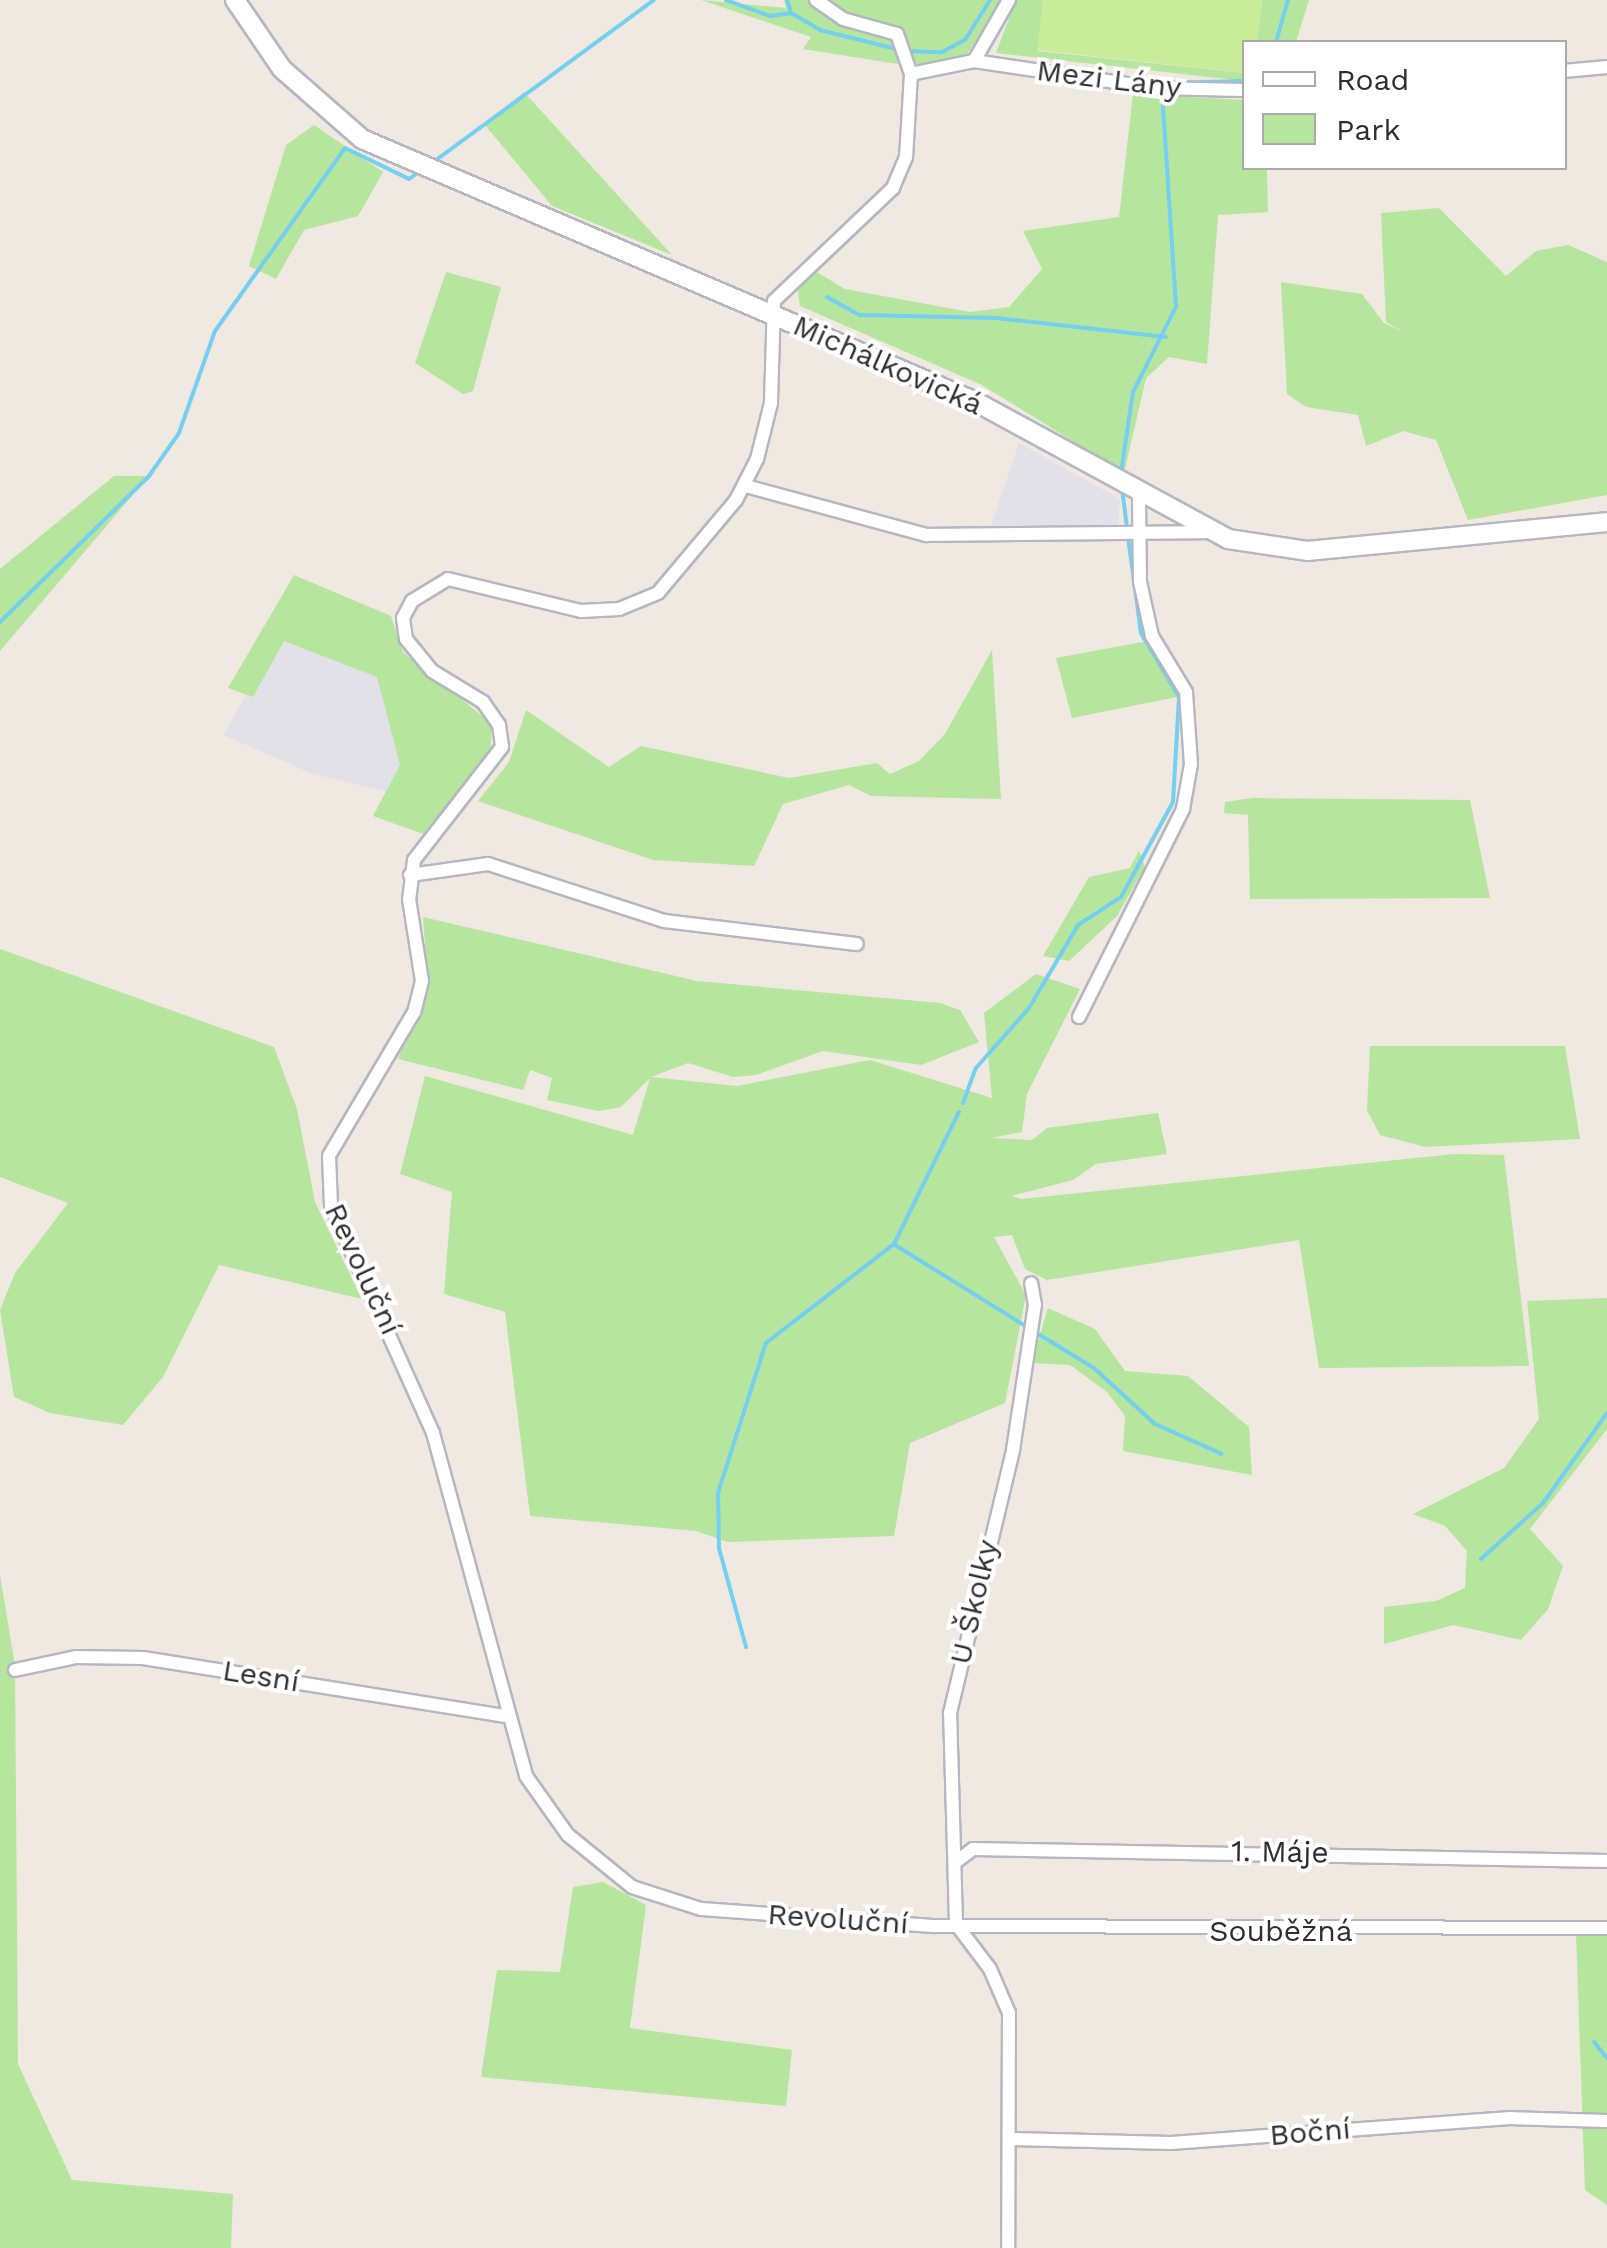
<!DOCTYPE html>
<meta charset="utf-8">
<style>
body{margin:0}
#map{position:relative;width:1607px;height:2248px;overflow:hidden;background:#efe9e1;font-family:"Work Sans",sans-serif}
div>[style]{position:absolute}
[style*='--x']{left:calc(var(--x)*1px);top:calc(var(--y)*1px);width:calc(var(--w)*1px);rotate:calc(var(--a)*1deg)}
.industrial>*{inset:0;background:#e3e1e8}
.green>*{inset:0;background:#b6e59e}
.pitch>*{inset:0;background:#c9ec9a}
.stream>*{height:4px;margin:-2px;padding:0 2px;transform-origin:2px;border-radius:2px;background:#75cff0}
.roads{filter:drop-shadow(2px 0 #b4b7c1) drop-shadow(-2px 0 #b4b7c1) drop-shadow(0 2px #b4b7c1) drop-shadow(0 -2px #b4b7c1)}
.street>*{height:12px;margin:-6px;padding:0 6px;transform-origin:6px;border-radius:6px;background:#fff}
.secondary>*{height:18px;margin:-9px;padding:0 9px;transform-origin:9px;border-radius:9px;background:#fff}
span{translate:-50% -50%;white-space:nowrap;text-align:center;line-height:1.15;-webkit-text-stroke:8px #fff;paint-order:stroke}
.street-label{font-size:30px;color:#2e2e2e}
.legend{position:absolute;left:1242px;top:40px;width:325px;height:130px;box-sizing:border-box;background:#fff;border:2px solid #ababab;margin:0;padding:12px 18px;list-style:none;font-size:30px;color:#2e2e2e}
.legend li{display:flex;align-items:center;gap:20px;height:50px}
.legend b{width:50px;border:2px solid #ababab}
</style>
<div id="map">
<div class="industrial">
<i style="clip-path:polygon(1019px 443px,1120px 499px,1118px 532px,990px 528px)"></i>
<i style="clip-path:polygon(285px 627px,385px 634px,404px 796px,313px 774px,223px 735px)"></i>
</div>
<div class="green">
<i style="clip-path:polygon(701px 0,786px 8px,784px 0,811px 0,825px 15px,891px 36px,902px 56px,898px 64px,803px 49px,811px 37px)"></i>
<i style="clip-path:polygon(824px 0,1000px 0,966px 56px,918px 67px,897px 26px,845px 14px)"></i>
<i style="clip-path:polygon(1016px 0,1043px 0,1038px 51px,1244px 73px,1244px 81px,996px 53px)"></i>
<i style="clip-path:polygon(1262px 0,1309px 0,1296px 42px,1257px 42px)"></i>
<i style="clip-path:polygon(524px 92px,672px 255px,552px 206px,485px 125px)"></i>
<i style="clip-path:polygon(1133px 94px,1244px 100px,1244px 168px,1267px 168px,1268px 212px,1218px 215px,1207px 364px,1169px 357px,1146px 378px,1124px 473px,982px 385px,800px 306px,798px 290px,815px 271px,845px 289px,970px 312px,1009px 307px,1042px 269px,1023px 231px,1119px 217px)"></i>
<i style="clip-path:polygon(314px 125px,383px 172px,358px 216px,304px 230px,276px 279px,249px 266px,286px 145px)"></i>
<i style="clip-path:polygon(1439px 208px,1506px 276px,1536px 251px,1568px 245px,1607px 262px,1607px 495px,1468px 520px,1436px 440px,1403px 431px,1366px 446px,1358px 415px,1306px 407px,1287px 394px,1281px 282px,1362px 294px,1384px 323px,1404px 332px,1386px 322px,1381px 213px)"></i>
<i style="clip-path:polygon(446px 272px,501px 287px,473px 391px,463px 394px,415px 363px)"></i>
<i style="clip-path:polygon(114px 476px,149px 476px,0 651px,0 569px)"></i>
<i style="clip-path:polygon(294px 575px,391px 616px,403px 652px,492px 724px,490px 757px,423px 834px,373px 816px,400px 765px,377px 677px,284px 641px,253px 697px,228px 688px)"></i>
<i style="clip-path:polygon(1148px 641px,1182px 696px,1072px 718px,1056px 658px)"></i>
<i style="clip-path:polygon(992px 650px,1001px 799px,871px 796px,849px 785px,783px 804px,754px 866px,653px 860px,478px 801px,509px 762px,526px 710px,609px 767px,641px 746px,789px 778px,877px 763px,890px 774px,919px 761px,945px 734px)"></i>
<i style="clip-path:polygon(1253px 798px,1470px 800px,1490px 898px,1250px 899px,1248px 815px,1224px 813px,1225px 802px)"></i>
<i style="clip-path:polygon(1139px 850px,1145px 867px,1117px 916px,1069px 961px,1043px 956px,1089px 877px,1130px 868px)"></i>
<i style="clip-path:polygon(423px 917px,697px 981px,940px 1003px,960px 1010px,979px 1042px,921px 1065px,823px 1051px,756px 1075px,733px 1077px,688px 1063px,651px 1077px,737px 1086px,870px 1060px,992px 1098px,984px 1013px,1036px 974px,1080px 989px,1027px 1094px,1022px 1132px,991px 1138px,1032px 1140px,1047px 1128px,1158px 1113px,1167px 1154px,1096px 1164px,1073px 1180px,1011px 1196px,1021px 1199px,1454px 1154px,1504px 1155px,1529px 1366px,1319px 1368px,1299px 1240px,1047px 1280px,1025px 1269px,1012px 1235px,994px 1237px,1026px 1295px,1005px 1403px,910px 1443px,894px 1536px,728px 1542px,696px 1531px,530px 1516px,505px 1312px,444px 1294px,452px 1192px,400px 1174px,425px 1076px,633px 1135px,650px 1078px,621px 1107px,599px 1111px,547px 1100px,552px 1078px,530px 1070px,523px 1090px,398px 1059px,428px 984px)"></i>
<i style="clip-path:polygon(0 949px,274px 1047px,297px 1109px,315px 1202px,362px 1299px,219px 1265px,163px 1377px,123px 1425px,50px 1413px,14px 1397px,0 1310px,15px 1273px,68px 1203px,0 1177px)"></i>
<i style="clip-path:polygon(1370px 1046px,1565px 1046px,1580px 1139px,1425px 1147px,1380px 1135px,1367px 1110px)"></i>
<i style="clip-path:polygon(1607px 1298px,1607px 1429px,1530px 1529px,1563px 1566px,1548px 1609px,1521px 1640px,1453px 1625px,1384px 1644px,1384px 1607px,1436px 1601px,1465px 1588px,1467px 1551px,1445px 1526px,1413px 1514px,1504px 1468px,1539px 1419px,1527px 1301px)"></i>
<i style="clip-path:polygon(1048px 1308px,1095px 1329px,1125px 1371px,1188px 1376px,1249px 1427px,1252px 1475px,1123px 1451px,1125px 1416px,1107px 1392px,1070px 1365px,1031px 1363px)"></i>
<i style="clip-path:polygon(0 1575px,15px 1666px,18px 2064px,72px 2180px,233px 2194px,231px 2248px,0 2248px)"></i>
<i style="clip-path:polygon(603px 1882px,646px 1905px,630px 2028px,792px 2050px,786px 2106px,481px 2077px,497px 1970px,560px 1972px,573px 1887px)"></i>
<i style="clip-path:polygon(1576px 1934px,1607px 1934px,1607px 2205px,1585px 2190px)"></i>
</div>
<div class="pitch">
<i style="clip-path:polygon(1043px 0,1262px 0,1257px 42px,1244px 42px,1244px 73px,1037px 50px)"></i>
</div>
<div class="stream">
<i style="--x:726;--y:0;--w:47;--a:20"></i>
<i style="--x:770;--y:16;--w:21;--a:-8"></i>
<i style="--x:787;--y:0;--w:14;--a:73"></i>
<i style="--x:791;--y:13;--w:34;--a:30"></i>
<i style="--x:820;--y:30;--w:87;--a:14"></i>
<i style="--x:904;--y:51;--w:38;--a:2"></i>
<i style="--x:942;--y:52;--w:26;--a:-28"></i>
<i style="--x:965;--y:40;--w:47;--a:-58"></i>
<i style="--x:1276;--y:42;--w:44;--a:-74.1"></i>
<i style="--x:1165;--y:83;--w:79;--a:-1.5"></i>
<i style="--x:432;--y:163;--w:275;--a:-36.3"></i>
<i style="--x:827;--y:297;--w:38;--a:29"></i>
<i style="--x:860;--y:315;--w:136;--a:1.3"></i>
<i style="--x:996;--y:318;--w:171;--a:6.4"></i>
<i style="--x:1121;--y:473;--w:82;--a:-81.6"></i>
<i style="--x:1133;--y:392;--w:95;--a:-63.2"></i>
<i style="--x:1176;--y:307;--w:215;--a:-93.7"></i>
<i style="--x:1122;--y:488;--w:40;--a:82.9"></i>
<i style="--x:0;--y:622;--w:209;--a:-44.4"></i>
<i style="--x:149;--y:476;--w:52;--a:-55.1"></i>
<i style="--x:179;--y:433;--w:108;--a:-70.6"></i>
<i style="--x:215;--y:331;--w:224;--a:-54.6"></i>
<i style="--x:345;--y:148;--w:71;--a:25.8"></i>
<i style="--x:409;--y:179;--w:14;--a:-36"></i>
<i style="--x:963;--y:1103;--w:37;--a:-70"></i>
<i style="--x:976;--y:1068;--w:80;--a:-48.5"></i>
<i style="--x:1029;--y:1008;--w:96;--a:-59.4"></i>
<i style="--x:1078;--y:925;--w:51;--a:-33.1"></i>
<i style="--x:1121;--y:897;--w:108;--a:-61.3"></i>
<i style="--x:1173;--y:802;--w:105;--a:-86.7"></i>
<i style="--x:1179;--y:697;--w:74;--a:-120.7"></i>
<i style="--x:1141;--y:633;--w:97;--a:-97.7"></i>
<i style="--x:895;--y:1245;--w:155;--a:31.8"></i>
<i style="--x:1035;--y:1332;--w:69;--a:31.4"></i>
<i style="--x:1094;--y:1368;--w:83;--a:42.6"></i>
<i style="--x:1155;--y:1424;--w:73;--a:24.1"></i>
<i style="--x:1481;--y:1559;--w:84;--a:-42.1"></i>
<i style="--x:1543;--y:1503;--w:110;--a:-54.6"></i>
<i style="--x:746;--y:1647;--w:103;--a:-105.3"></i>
<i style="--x:719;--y:1548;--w:55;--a:-91"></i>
<i style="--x:718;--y:1493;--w:157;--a:-72.3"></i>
<i style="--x:766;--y:1343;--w:162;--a:-37.7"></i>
<i style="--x:894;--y:1244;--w:147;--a:-63.8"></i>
<i style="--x:1594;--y:2042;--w:21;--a:51"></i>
</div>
<div class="roads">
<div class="street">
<i style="--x:816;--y:0;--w:33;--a:35"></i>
<i style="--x:843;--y:19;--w:56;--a:15.5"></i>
<i style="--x:897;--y:34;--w:42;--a:70.7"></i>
<i style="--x:1009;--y:0;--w:70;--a:119.8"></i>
<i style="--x:974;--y:61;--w:64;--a:168.3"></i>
<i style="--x:911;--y:74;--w:83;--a:93.4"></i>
<i style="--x:906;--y:157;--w:34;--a:113"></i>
<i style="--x:893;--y:188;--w:164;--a:136.5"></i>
<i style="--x:774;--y:301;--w:102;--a:91.7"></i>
<i style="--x:771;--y:403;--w:58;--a:104"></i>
<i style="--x:757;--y:459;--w:46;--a:117.1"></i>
<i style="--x:736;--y:500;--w:121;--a:130"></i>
<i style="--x:658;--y:593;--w:42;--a:157.7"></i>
<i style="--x:619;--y:609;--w:38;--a:177"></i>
<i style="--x:581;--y:611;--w:137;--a:-166.5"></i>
<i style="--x:448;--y:579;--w:42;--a:148.6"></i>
<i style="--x:412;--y:601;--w:19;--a:118"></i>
<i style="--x:403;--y:618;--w:21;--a:82"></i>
<i style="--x:406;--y:639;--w:41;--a:50.9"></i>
<i style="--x:432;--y:671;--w:60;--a:31.3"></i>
<i style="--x:483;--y:702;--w:28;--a:55"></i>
<i style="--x:499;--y:725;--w:22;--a:82"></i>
<i style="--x:502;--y:747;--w:143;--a:127.9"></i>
<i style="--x:414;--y:860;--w:39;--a:97"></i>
<i style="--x:409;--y:899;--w:83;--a:81"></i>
<i style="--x:422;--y:981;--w:32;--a:104"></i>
<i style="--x:414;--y:1012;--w:167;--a:120.6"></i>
<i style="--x:329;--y:1156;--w:50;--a:87.7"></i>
<i style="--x:331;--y:1206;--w:249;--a:65.8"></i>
<i style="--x:433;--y:1433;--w:355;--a:74.8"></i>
<i style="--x:526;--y:1776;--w:72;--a:54.6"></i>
<i style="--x:568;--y:1835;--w:82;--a:39.1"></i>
<i style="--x:632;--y:1887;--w:72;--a:17.7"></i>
<i style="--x:701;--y:1909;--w:233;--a:4.2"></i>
<i style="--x:933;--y:1926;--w:674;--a:0.17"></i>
<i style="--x:974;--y:61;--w:182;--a:8.5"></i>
<i style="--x:1154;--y:88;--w:90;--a:1.3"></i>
<i style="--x:1564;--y:71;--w:43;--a:-5.3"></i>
<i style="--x:746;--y:486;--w:187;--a:15.2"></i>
<i style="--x:926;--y:535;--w:286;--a:-0.6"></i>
<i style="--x:410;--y:875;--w:79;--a:-8"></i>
<i style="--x:488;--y:864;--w:185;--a:17.9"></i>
<i style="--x:664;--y:921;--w:194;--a:6.8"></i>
<i style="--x:1079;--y:1017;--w:233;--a:-63.4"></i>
<i style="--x:1183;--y:809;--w:46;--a:-79.9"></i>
<i style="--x:1191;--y:764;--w:72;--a:-94"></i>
<i style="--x:1186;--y:692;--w:66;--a:-121.3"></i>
<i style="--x:1152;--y:636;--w:55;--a:-102.5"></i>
<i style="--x:1140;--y:582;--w:88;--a:-90.7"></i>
<i style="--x:15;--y:1670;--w:62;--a:-12"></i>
<i style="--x:76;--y:1657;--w:67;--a:0.9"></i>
<i style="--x:143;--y:1658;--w:369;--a:9.1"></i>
<i style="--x:957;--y:1861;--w:20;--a:-37"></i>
<i style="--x:973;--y:1849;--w:634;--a:1.08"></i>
<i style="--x:956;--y:1924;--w:211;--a:-91.6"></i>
<i style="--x:950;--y:1713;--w:270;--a:-76.5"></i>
<i style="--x:1013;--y:1450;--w:147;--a:-81.4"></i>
<i style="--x:1035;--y:1305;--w:22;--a:-100"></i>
<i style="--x:956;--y:1924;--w:56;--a:52.9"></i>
<i style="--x:990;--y:1969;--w:48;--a:66.6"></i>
<i style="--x:1009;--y:2013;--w:235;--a:90.2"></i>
<i style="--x:1012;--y:2139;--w:159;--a:1.4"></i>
<i style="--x:1171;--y:2143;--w:340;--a:-4.2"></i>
<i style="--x:1510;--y:2118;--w:97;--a:1.8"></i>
</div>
<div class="secondary">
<i style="--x:235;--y:0;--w:83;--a:55.7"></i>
<i style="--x:282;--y:69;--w:106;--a:41.2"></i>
<i style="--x:362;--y:139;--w:668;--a:23.19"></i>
<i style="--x:976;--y:402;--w:287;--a:28.5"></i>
<i style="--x:1228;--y:539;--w:80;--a:8.6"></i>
<i style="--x:1307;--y:551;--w:301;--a:-5.5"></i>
</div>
</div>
<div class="street-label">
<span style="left:1109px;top:79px;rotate:7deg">Mezi Lány</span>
<span style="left:888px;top:365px;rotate:24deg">Michálkovická</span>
<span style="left:363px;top:1269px;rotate:65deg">Revoluční</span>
<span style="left:974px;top:1602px;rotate:-77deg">U Školky</span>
<span style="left:261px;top:1676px;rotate:9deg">Lesní</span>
<span style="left:1280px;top:1852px;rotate:1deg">1. Máje</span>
<span style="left:838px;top:1919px;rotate:4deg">Revoluční</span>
<span style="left:1281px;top:1931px">Souběžná</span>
<span style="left:1310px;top:2132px;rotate:-5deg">Boční</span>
</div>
<ul class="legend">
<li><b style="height:12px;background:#fff"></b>Road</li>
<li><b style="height:28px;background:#b6e59e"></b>Park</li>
</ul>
</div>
